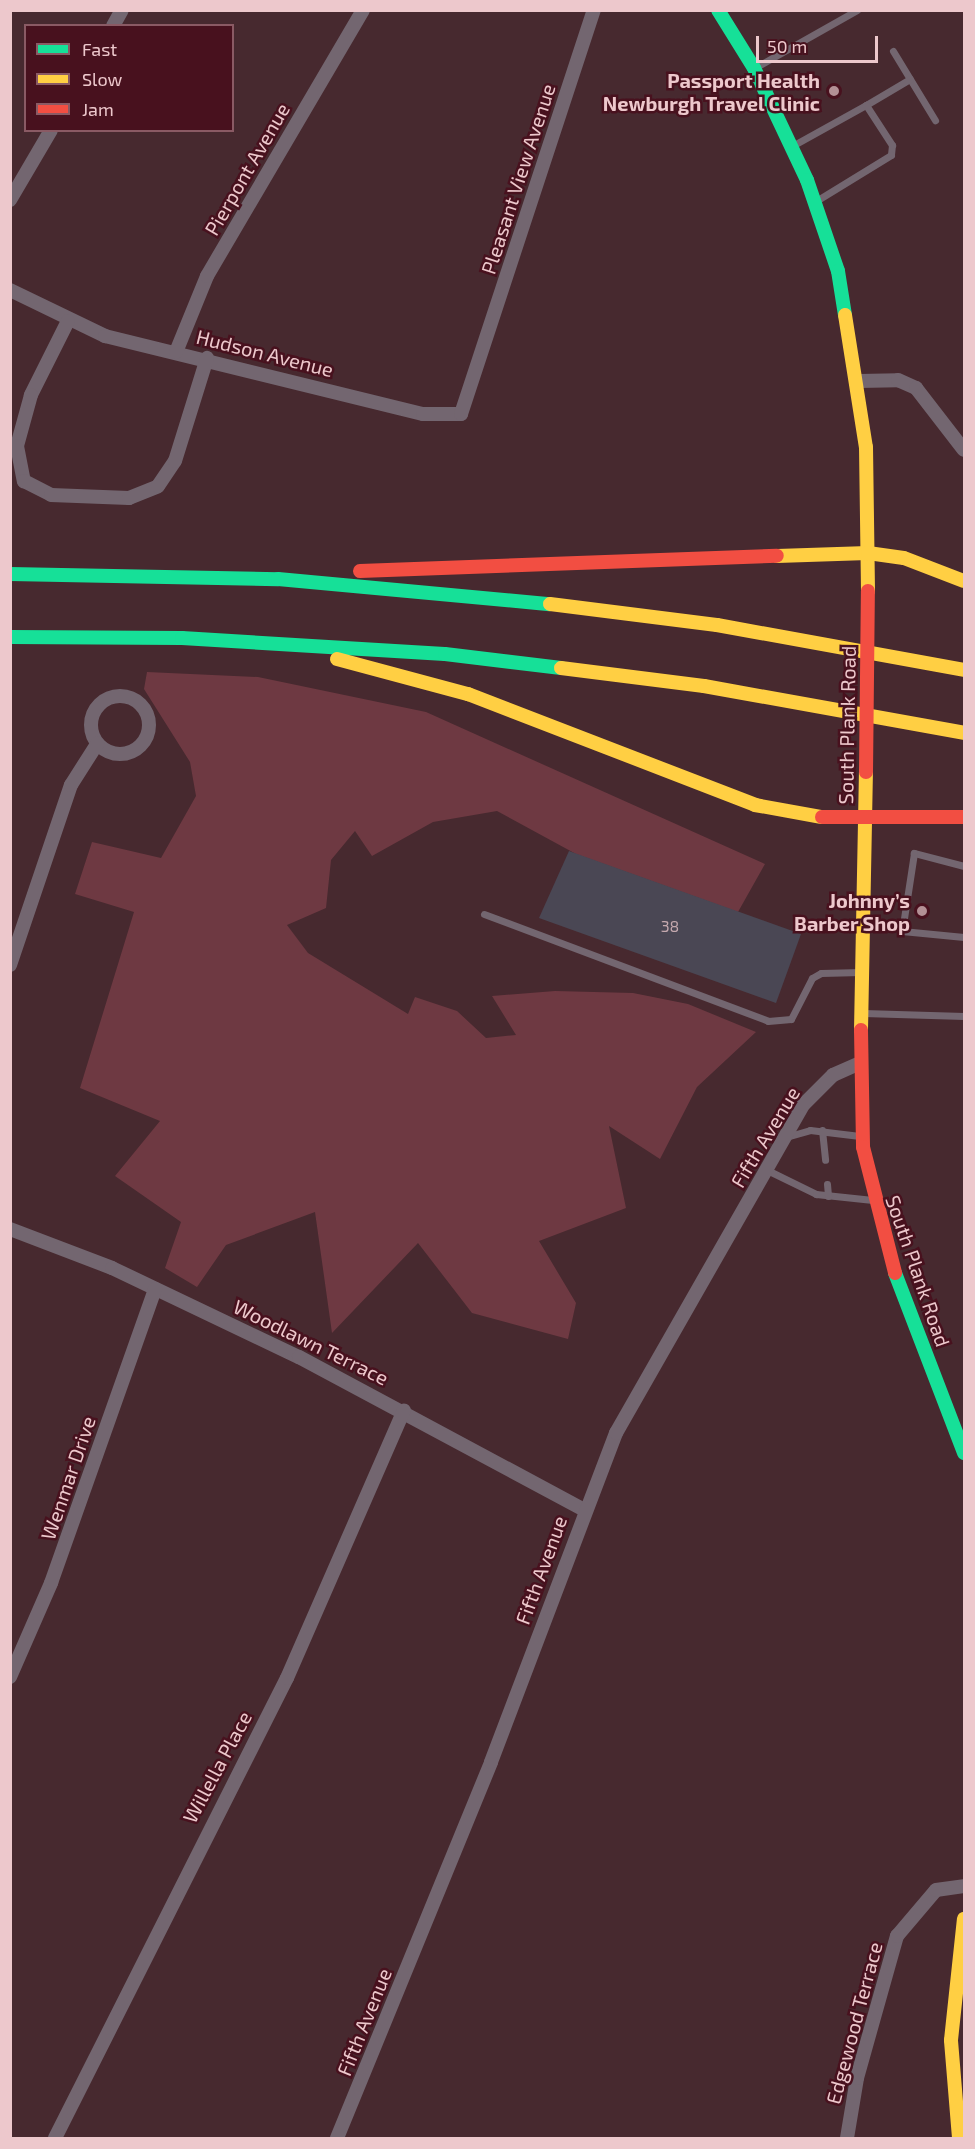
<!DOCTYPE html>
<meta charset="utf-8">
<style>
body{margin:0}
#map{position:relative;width:975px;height:2149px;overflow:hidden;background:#47292f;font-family:"Exo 2",sans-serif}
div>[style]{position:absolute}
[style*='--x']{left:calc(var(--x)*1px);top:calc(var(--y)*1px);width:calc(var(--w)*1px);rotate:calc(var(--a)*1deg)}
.green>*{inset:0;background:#6e3942}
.building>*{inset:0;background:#4a4754}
.lane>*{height:7px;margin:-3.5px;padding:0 3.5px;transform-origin:3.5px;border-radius:3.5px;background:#736670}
.street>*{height:14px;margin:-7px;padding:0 7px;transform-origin:7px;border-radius:7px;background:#736670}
.street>.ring{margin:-7px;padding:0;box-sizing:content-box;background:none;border:14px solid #736670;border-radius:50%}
.fast>*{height:14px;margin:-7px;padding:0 7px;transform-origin:7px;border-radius:7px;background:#16e098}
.slow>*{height:14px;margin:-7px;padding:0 7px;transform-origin:7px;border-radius:7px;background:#ffcf43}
.jam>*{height:14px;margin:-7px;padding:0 7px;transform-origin:7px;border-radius:7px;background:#f24e42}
.jam-bridge>*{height:14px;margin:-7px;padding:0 7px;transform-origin:7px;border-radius:7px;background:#f24e42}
.dots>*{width:16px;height:16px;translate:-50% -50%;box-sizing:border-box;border:3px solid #48111e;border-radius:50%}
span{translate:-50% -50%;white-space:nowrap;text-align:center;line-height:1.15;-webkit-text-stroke:5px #48111e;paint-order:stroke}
.number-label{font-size:16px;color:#c4a8ae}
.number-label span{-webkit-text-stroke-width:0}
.poi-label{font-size:20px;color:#edc8cc;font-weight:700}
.right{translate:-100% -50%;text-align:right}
.street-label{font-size:20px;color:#edc8cc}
.frame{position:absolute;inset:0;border:12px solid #edc8cc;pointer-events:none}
.legend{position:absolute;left:24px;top:24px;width:210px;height:108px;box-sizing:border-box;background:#48111e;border:2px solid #8a5a64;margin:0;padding:8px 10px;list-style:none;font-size:18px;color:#edc8cc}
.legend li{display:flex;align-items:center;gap:12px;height:30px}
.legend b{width:30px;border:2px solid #8a5a64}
.scale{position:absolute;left:756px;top:36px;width:122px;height:27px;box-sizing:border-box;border:3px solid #edc8cc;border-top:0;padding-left:8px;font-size:18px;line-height:21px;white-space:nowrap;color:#edc8cc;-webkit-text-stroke:4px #48111e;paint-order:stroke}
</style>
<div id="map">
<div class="green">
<i style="clip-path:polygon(147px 672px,258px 677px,426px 712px,765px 864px,738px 912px,576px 854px,497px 811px,433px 822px,372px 856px,355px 831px,331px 860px,326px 908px,287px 925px,308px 953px,408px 1014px,415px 997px,457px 1011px,486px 1038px,516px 1035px,492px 996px,555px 991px,633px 993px,688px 1004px,756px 1032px,697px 1087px,660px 1159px,609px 1126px,626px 1208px,539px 1241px,576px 1303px,568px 1339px,472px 1313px,418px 1243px,332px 1333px,315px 1212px,226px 1245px,197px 1287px,165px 1268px,181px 1222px,115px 1176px,160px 1121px,80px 1088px,134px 912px,75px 894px,92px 842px,161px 858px,196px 796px,190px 762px,144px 689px)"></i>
</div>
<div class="building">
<i style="clip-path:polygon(569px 851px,801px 934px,776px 1003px,539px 918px)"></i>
</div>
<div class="lane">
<i style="--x:893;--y:51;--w:81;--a:58.7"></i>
<i style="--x:756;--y:67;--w:116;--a:-29.4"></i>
<i style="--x:866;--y:105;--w:51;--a:-30.6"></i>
<i style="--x:792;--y:146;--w:85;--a:-29"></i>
<i style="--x:866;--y:105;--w:48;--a:57"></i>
<i style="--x:892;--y:145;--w:10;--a:96"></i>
<i style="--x:891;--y:155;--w:88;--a:148.5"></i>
<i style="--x:964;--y:866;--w:52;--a:-165.4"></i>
<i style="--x:914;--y:853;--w:79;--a:98.7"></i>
<i style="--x:902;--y:931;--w:62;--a:5.5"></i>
<i style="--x:484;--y:914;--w:303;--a:20.6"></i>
<i style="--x:768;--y:1021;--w:23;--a:-5"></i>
<i style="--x:791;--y:1019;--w:46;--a:-62.9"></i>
<i style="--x:812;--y:978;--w:10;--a:-29"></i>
<i style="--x:821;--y:973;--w:40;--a:-1.4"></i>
<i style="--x:863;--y:1013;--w:101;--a:1.7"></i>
<i style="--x:822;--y:1130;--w:30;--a:84"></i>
<i style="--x:786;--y:1137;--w:25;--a:-16"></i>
<i style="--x:810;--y:1130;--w:50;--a:6.8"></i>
<i style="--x:767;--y:1170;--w:55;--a:26.1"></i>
<i style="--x:816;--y:1194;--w:57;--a:6"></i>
<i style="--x:827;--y:1184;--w:12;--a:85"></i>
</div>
<div class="street">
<i style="--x:113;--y:26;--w:18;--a:-61"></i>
<i style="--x:10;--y:200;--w:81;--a:-59.6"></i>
<i style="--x:10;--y:290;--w:106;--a:25.8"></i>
<i style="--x:105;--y:336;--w:327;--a:13.8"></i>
<i style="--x:423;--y:414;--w:38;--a:0"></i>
<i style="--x:461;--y:414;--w:425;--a:-71.8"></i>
<i style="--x:68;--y:321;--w:83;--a:116.6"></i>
<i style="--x:31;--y:395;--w:53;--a:105.4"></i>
<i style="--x:17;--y:446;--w:36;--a:79"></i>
<i style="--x:24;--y:481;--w:30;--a:27"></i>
<i style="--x:51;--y:495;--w:78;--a:2.2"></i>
<i style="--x:129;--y:498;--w:31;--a:-22"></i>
<i style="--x:158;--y:486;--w:30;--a:-56"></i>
<i style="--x:175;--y:461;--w:108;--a:-72.7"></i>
<i style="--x:176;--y:352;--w:82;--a:-67.8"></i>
<i style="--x:207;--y:276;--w:308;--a:-59.6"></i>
<i style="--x:859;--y:381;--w:39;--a:-1"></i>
<i style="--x:898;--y:380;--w:20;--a:24"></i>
<i style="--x:916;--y:388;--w:78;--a:52.3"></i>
<i class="ring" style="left:91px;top:696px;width:44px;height:44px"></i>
<i style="--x:10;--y:965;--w:190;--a:-71.3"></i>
<i style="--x:71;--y:785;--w:49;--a:-57.6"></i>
<i style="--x:10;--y:1229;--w:109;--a:20.9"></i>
<i style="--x:112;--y:1268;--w:207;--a:25.5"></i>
<i style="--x:299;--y:1357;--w:323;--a:28.2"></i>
<i style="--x:10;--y:1677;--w:103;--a:-66.4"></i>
<i style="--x:51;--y:1583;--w:312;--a:-70.5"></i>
<i style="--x:55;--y:2138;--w:515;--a:-63.24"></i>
<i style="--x:287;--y:1678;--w:292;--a:-66.4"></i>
<i style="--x:337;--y:2138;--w:406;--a:-67.7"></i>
<i style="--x:491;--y:1762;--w:352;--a:-69.2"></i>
<i style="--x:616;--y:1433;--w:379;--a:-60.3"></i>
<i style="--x:804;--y:1104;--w:41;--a:-45"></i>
<i style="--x:833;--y:1075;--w:30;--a:-24"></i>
<i style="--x:847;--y:2138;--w:61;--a:-80.5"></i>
<i style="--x:857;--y:2078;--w:148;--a:-74.3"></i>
<i style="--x:897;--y:1936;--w:60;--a:-49.7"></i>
<i style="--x:936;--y:1890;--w:28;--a:-8"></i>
</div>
<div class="fast">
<i style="--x:718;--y:10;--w:68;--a:58.2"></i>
<i style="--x:754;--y:68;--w:124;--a:64.7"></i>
<i style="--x:807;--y:180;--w:96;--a:71.2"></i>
<i style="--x:838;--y:271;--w:45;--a:81"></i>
<i style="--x:10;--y:574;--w:268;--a:1.1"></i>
<i style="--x:278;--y:579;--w:273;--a:5.3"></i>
<i style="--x:10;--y:637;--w:172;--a:0.3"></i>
<i style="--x:182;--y:638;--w:263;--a:3.5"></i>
<i style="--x:445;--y:654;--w:117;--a:6.9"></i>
<i style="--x:895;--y:1273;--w:193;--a:69"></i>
</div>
<div class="slow">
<i style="--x:845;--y:315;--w:134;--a:81"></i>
<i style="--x:866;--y:447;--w:144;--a:89.2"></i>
<i style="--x:777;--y:556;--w:91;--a:-1.9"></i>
<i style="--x:868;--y:553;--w:36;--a:8"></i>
<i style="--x:904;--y:558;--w:64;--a:21"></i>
<i style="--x:550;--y:604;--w:168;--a:7.2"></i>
<i style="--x:717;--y:625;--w:251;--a:10.3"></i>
<i style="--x:337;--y:659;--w:136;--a:15"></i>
<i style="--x:468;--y:694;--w:308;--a:21.1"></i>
<i style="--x:755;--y:805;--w:68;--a:10.2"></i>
<i style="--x:561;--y:668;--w:144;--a:7.2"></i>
<i style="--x:704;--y:686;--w:264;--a:10.2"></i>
<i style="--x:861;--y:1030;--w:258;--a:-88.9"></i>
<i style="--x:959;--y:2138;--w:98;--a:-94.7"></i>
<i style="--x:951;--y:2040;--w:122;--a:-83.9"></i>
</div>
<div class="jam">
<i style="--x:360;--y:571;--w:417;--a:-2.1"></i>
<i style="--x:822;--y:817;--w:142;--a:0"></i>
<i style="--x:861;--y:1030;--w:117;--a:89"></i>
<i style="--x:863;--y:1147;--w:130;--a:75.7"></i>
</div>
<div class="jam-bridge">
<i style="--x:866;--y:772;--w:181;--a:-89.4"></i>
</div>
<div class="dots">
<i style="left:834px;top:91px;background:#b39095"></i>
<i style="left:922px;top:911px;background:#b39095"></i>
</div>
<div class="number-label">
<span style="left:670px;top:926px">38</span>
</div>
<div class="poi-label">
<span class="right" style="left:820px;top:92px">Passport Health<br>Newburgh Travel Clinic</span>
<span class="right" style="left:910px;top:912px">Johnny’s<br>Barber Shop</span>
</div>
<div class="street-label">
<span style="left:247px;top:169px;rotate:-60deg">Pierpont Avenue</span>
<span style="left:518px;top:179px;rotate:-72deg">Pleasant View Avenue</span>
<span style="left:265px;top:353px;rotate:14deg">Hudson Avenue</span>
<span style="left:847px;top:725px;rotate:-89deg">South Plank Road</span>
<span style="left:765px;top:1137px;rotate:-59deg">Fifth Avenue</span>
<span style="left:918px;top:1271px;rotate:71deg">South Plank Road</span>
<span style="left:311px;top:1342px;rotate:26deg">Woodlawn Terrace</span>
<span style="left:68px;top:1478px;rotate:-71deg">Wenmar Drive</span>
<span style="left:541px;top:1570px;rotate:-70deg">Fifth Avenue</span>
<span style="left:217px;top:1767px;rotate:-62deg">Willella Place</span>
<span style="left:364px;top:2022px;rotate:-68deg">Fifth Avenue</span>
<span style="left:854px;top:2023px;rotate:-75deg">Edgewood Terrace</span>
</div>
<div class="frame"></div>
<ul class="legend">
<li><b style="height:8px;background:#16e098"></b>Fast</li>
<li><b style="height:8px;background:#ffcf43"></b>Slow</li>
<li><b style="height:8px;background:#f24e42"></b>Jam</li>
</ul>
<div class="scale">50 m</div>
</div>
